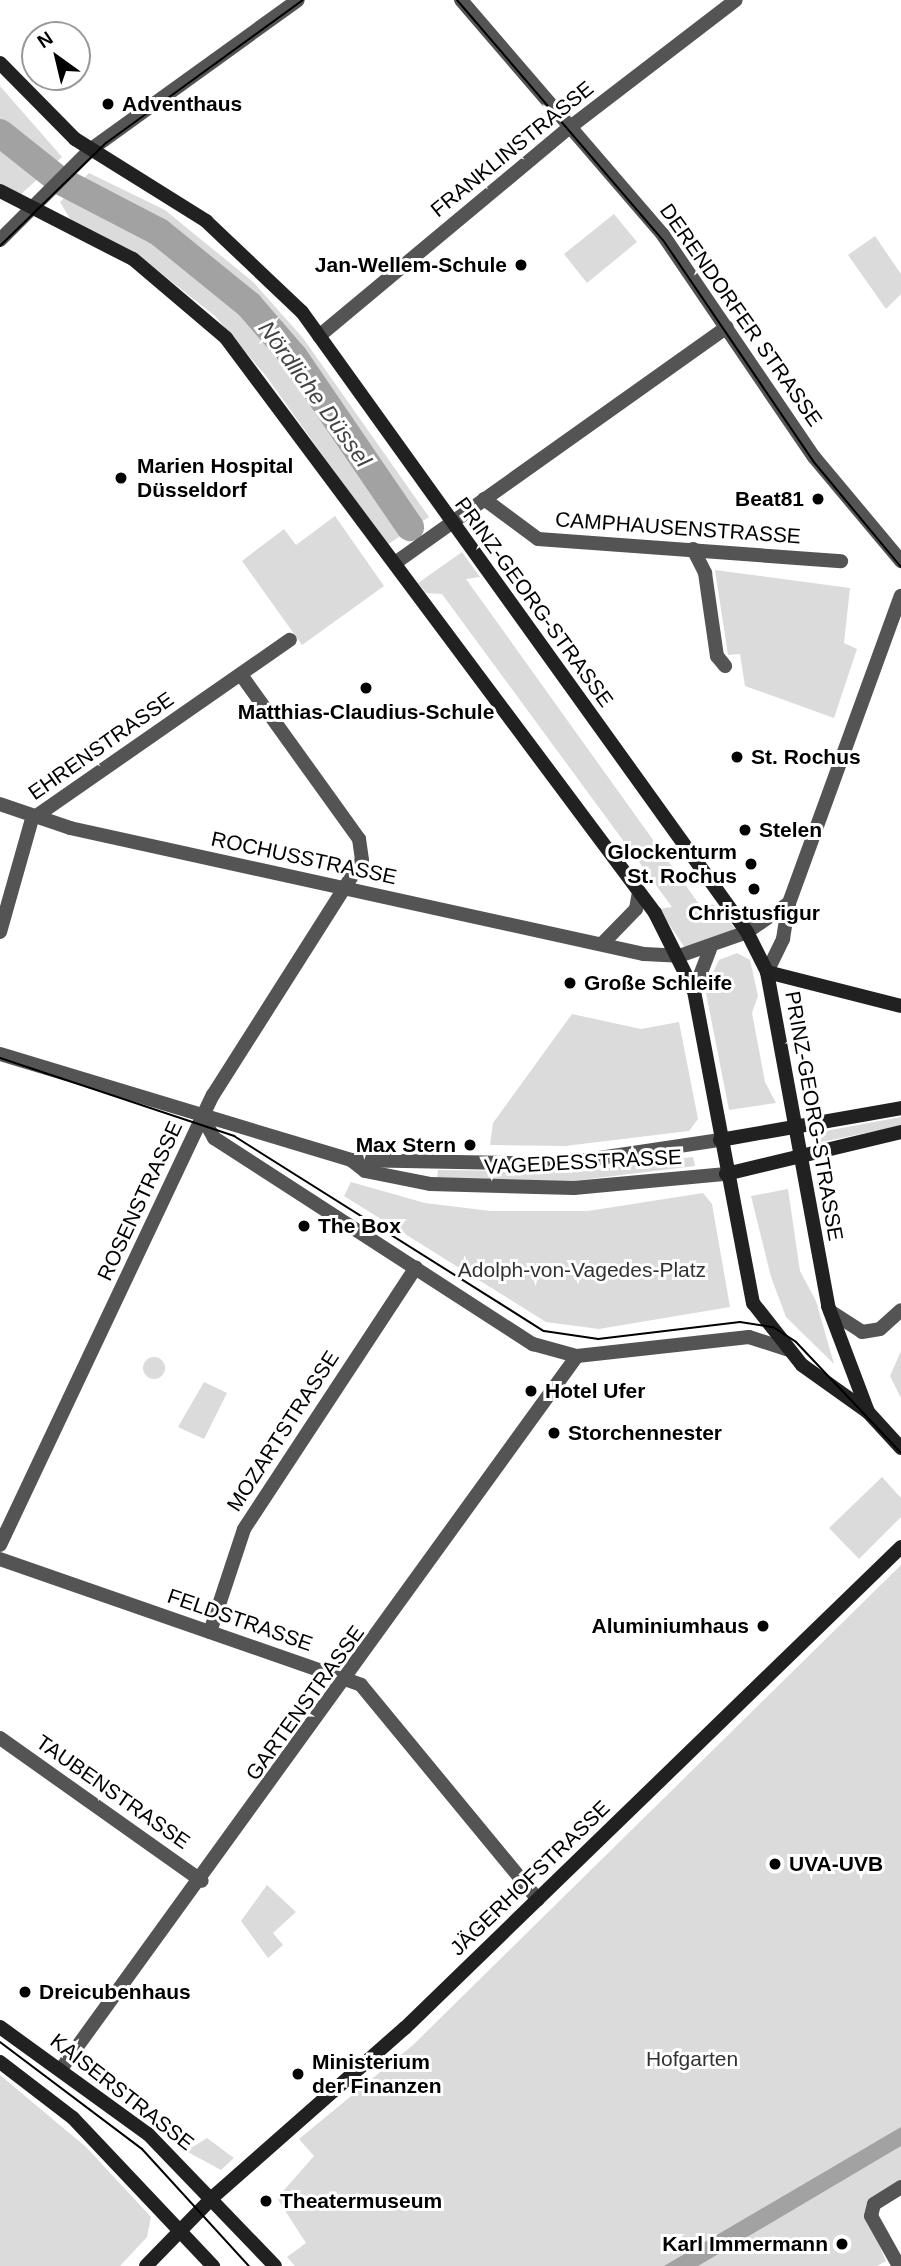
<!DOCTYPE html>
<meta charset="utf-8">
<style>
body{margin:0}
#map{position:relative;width:901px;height:2266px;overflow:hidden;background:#fff;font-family:Arial,sans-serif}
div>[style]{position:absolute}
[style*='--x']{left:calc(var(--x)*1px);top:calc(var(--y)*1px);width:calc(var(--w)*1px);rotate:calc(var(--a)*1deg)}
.green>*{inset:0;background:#dbdbdb}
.round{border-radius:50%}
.water>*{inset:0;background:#a2a2a2}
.river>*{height:28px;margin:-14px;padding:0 14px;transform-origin:14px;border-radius:14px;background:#a2a2a2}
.minor>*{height:14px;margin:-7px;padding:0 7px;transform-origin:7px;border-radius:7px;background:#545454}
.tertiary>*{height:14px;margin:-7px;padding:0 7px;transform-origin:7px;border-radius:7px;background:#545454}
.secondary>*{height:14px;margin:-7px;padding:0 7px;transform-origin:7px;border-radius:7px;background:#212121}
.tram>*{height:2px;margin:-1px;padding:0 1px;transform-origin:1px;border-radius:1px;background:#000}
.dots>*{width:19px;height:19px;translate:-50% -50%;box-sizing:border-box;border:4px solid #fff;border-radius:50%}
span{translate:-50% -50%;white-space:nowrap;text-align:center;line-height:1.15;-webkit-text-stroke:6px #fff;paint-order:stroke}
.poi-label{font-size:21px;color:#000;font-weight:700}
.left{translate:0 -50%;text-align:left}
.right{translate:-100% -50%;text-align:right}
.street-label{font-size:21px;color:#000}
.park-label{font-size:21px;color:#323232}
.water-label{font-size:23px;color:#434343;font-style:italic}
.north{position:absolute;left:21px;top:21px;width:70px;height:70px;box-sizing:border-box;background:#fff;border:2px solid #999;border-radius:50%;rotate:326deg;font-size:19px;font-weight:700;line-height:28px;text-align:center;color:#000}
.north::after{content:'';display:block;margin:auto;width:24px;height:32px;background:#000;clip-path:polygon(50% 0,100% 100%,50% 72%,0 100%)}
</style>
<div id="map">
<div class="green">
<i style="clip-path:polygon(0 86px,62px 157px,19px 196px,0 184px)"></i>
<i style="clip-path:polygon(89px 173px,165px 210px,253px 282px,303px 338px,429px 517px,387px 545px,266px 376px,215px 316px,134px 252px,70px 219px,60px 202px)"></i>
<i style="clip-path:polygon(614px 214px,637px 242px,587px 283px,564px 254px)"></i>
<i style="clip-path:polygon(875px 236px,901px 274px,901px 294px,886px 309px,848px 255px)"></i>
<i style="clip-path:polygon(335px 516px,384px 586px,302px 645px,242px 561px,284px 529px,296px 545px)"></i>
<i style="clip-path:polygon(462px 552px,480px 577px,466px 579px,699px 904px,714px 905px,735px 928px,731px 931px,685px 948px,659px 909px,672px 907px,442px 594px,426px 593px,418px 583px)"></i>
<i style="clip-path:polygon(715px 570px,850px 588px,844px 643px,857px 649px,834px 718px,745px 686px,740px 654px,728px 655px)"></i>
<i style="clip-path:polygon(737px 953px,750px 960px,758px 996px,752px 1013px,765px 1082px,776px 1103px,729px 1110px,705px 988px,719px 960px)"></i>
<i style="clip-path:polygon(572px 1014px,641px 1029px,679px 1022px,698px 1119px,689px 1131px,565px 1146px,490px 1145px,493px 1123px)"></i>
<i style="clip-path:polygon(901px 1117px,901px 1126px,821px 1142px,820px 1132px)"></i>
<i style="clip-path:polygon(693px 1157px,695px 1166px,565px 1182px,437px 1179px,438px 1170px,579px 1172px)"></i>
<i style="clip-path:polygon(351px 1182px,425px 1203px,491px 1211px,588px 1211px,703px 1193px,712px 1204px,730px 1307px,599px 1329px,546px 1322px,344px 1196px)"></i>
<i style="clip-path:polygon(788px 1189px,800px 1271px,816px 1301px,834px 1364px,786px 1317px,771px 1277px,751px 1196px)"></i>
<i style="clip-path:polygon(901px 1351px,901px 1398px,890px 1376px)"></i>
<i class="round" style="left:143px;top:1357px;width:22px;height:22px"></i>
<i style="clip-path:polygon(204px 1382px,227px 1393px,204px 1439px,178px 1427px)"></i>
<i style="clip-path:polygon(882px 1477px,901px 1498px,901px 1517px,859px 1559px,829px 1528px)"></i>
<i style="clip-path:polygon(901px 1565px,901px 2182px,868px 2219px,886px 2261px,877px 2266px,295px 2266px,287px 2257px,306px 2243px,277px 2198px,314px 2156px,299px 2139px,413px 2045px)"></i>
<i style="clip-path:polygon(267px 1885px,296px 1912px,273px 1933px,283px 1945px,268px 1958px,241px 1921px)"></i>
<i style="clip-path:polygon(0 2075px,86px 2147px,151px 2217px,147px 2237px,120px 2266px,0 2266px)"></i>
<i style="clip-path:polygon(207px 2138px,234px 2158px,221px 2170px,186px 2151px)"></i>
</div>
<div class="water">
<i style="clip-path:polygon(901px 2127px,901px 2146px,698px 2266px,664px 2266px)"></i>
</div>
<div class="river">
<i style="--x:0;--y:133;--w:75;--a:38.5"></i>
<i style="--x:59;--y:180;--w:113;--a:27.5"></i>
<i style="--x:159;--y:232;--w:116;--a:39"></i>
<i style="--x:249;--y:305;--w:69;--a:49.1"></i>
<i style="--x:294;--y:357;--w:206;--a:55.7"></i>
</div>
<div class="minor">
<i style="--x:0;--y:240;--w:127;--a:-45"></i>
<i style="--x:90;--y:150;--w:256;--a:-35.8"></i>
<i style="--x:319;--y:336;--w:325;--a:-39.8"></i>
<i style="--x:569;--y:128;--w:210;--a:-37.5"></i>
<i style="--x:484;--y:499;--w:67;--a:36.5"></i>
<i style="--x:538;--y:539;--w:304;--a:4.2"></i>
<i style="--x:693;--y:549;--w:27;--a:63"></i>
<i style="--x:705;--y:573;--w:84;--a:81.8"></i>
<i style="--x:717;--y:656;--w:13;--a:51"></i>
<i style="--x:395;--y:563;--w:407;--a:-35.4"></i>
<i style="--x:0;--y:804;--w:74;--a:18.9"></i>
<i style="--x:70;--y:828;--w:588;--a:12.38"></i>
<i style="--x:644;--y:954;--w:35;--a:3"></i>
<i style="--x:0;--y:932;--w:117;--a:-74.2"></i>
<i style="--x:32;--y:819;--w:314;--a:-34.8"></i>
<i style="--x:602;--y:944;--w:49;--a:-45.8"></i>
<i style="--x:636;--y:909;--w:17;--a:-80"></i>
<i style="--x:203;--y:1118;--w:23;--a:61"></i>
<i style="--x:214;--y:1138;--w:380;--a:32.9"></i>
<i style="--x:533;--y:1344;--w:46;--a:15.3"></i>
<i style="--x:577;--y:1356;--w:173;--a:-6.3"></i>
<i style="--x:749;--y:1337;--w:40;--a:18"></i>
<i style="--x:830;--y:1311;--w:38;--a:33"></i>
<i style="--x:862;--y:1332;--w:18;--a:-9"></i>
<i style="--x:880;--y:1329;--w:28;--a:-42"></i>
<i style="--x:0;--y:1545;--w:498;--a:-64.7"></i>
<i style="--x:213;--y:1095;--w:278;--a:-57.6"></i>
<i style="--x:362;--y:860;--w:21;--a:-98"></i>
<i style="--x:359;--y:839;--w:202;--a:-125.7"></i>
<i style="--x:0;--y:1559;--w:382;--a:19.2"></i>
<i style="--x:361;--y:1685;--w:278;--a:50.5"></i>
<i style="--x:210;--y:1632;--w:108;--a:-71.7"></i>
<i style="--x:244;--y:1529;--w:313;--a:-56.7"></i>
<i style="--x:0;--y:1738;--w:247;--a:35.3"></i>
<i style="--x:61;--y:2069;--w:880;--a:-54.11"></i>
<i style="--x:899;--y:2266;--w:57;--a:-119.2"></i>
<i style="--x:871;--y:2216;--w:12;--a:-76"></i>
<i style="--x:874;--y:2204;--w:32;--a:-32"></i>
</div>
<div class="tertiary">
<i style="--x:461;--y:0;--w:310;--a:49.3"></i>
<i style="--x:663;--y:235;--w:268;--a:55.8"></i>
<i style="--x:814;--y:457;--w:136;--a:50.1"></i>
<i style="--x:679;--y:956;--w:72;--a:-19.4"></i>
<i style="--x:747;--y:932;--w:51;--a:-34.6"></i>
<i style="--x:789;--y:903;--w:327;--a:-70"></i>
<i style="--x:767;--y:972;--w:37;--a:-64"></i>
<i style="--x:783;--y:939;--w:36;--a:-81"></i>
<i style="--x:694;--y:991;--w:45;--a:-69.1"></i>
<i style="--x:0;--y:1054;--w:367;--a:16.8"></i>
<i style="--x:351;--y:1160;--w:18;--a:38"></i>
<i style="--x:365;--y:1171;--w:66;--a:11.3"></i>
<i style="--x:430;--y:1184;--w:144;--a:1.6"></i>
<i style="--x:574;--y:1188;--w:153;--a:-5.3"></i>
<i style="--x:351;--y:1160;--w:208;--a:1.1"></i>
<i style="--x:559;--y:1164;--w:163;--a:-8.5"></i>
</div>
<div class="secondary">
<i style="--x:0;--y:63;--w:107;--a:45.4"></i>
<i style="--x:75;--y:139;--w:155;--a:32"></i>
<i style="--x:206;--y:221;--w:132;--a:43.5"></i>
<i style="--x:302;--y:312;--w:763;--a:54.33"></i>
<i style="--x:747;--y:932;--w:45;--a:63.4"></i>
<i style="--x:767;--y:972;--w:340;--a:79.6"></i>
<i style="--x:828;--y:1306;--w:113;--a:69.3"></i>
<i style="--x:0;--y:191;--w:149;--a:27.1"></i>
<i style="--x:133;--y:259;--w:122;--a:40.3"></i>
<i style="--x:226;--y:338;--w:717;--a:53.27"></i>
<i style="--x:655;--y:913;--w:87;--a:63.4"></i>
<i style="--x:694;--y:991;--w:318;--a:79.3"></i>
<i style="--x:753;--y:1303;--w:79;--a:51.7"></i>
<i style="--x:802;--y:1365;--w:81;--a:35.5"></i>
<i style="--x:868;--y:1412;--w:49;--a:47.5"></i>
<i style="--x:767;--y:972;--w:138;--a:14.2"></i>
<i style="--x:720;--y:1140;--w:184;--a:-10"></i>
<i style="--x:726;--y:1174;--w:180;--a:-13.5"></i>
<i style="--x:0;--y:2027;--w:183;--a:35.9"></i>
<i style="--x:148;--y:2134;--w:183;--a:46.1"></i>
<i style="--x:0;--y:2062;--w:92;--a:37.5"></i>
<i style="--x:73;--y:2118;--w:204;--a:46.6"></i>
<i style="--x:146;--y:2266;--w:96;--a:-45.8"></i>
<i style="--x:213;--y:2197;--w:256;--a:-41.4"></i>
<i style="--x:405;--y:2028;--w:691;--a:-44.12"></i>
</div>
<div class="tram">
<i style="--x:457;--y:0;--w:316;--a:49.4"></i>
<i style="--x:663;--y:240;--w:267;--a:55.8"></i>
<i style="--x:813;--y:461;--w:138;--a:50.3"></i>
<i style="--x:0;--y:246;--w:148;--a:-44.2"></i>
<i style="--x:106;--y:143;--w:243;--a:-36"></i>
<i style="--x:0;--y:1058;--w:247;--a:18.4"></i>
<i style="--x:234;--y:1136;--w:366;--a:32.2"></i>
<i style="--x:544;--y:1331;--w:55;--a:8.4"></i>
<i style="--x:598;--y:1339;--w:143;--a:-6.8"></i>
<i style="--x:740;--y:1322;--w:33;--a:9"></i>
<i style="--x:773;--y:1327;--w:27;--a:33"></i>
<i style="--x:796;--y:1342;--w:153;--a:46.6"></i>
<i style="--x:0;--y:2042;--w:178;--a:37"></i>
<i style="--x:142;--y:2149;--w:159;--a:47.6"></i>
</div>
<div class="dots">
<i style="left:108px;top:104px;background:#000"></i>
<i style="left:521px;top:265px;background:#000"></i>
<i style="left:121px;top:478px;background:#000"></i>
<i style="left:818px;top:499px;background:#000"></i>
<i style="left:366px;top:688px;background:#000"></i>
<i style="left:737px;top:757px;background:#000"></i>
<i style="left:745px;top:830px;background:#000"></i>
<i style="left:751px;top:864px;background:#000"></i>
<i style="left:754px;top:889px;background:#000"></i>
<i style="left:570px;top:983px;background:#000"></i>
<i style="left:470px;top:1145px;background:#000"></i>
<i style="left:304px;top:1226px;background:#000"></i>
<i style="left:531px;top:1391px;background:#000"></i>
<i style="left:554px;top:1433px;background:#000"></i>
<i style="left:763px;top:1626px;background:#000"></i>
<i style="left:775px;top:1864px;background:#000"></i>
<i style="left:25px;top:1992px;background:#000"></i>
<i style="left:298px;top:2074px;background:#000"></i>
<i style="left:266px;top:2201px;background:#000"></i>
<i style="left:842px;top:2244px;background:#000"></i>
</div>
<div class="poi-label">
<span class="left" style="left:122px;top:104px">Adventhaus</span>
<span class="right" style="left:507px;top:265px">Jan-Wellem-Schule</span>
<span class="left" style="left:137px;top:478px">Marien Hospital<br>Düsseldorf</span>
<span class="right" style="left:804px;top:499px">Beat81</span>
<span style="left:366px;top:712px">Matthias-Claudius-Schule</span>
<span class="left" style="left:751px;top:757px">St. Rochus</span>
<span class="left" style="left:759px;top:830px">Stelen</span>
<span class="right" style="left:737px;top:864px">Glockenturm<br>St. Rochus</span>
<span style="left:754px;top:913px">Christusfigur</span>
<span class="left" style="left:584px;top:983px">Große Schleife</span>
<span class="right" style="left:456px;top:1145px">Max Stern</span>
<span class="left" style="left:318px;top:1226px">The Box</span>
<span class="left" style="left:545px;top:1391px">Hotel Ufer</span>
<span class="left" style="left:568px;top:1433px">Storchennester</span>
<span class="right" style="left:749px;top:1626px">Aluminiumhaus</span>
<span class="left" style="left:789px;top:1864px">UVA-UVB</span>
<span class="left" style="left:39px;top:1992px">Dreicubenhaus</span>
<span class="left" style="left:312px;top:2074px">Ministerium<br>der Finanzen</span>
<span class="left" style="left:280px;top:2201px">Theatermuseum</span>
<span class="right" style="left:828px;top:2244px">Karl Immermann</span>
</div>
<div class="street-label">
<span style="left:512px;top:149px;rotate:-39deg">FRANKLINSTRASSE</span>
<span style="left:741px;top:315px;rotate:55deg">DERENDORFER STRASSE</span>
<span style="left:678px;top:528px;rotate:4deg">CAMPHAUSENSTRASSE</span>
<span style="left:534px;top:602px;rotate:54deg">PRINZ-GEORG-STRASSE</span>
<span style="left:101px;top:746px;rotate:-35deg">EHRENSTRASSE</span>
<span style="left:304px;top:858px;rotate:12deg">ROCHUSSTRASSE</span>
<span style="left:814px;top:1116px;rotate:80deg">PRINZ-GEORG-STRASSE</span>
<span style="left:583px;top:1162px;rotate:-3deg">VAGEDESSTRASSE</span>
<span style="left:140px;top:1201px;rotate:-65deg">ROSENSTRASSE</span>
<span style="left:283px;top:1431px;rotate:-57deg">MOZARTSTRASSE</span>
<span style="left:240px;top:1620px;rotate:19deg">FELDSTRASSE</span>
<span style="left:305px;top:1703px;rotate:-54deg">GARTENSTRASSE</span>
<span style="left:113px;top:1792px;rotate:35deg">TAUBENSTRASSE</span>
<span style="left:530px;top:1878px;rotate:-44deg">JÄGERHOFSTRASSE</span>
<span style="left:122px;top:2092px;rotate:38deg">KAISERSTRASSE</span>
</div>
<div class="park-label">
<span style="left:582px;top:1270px">Adolph-von-Vagedes-Platz</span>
<span style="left:692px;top:2059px">Hofgarten</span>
</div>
<div class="water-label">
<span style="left:315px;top:394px;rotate:54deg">Nördliche Düssel</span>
</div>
<div class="north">N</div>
</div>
